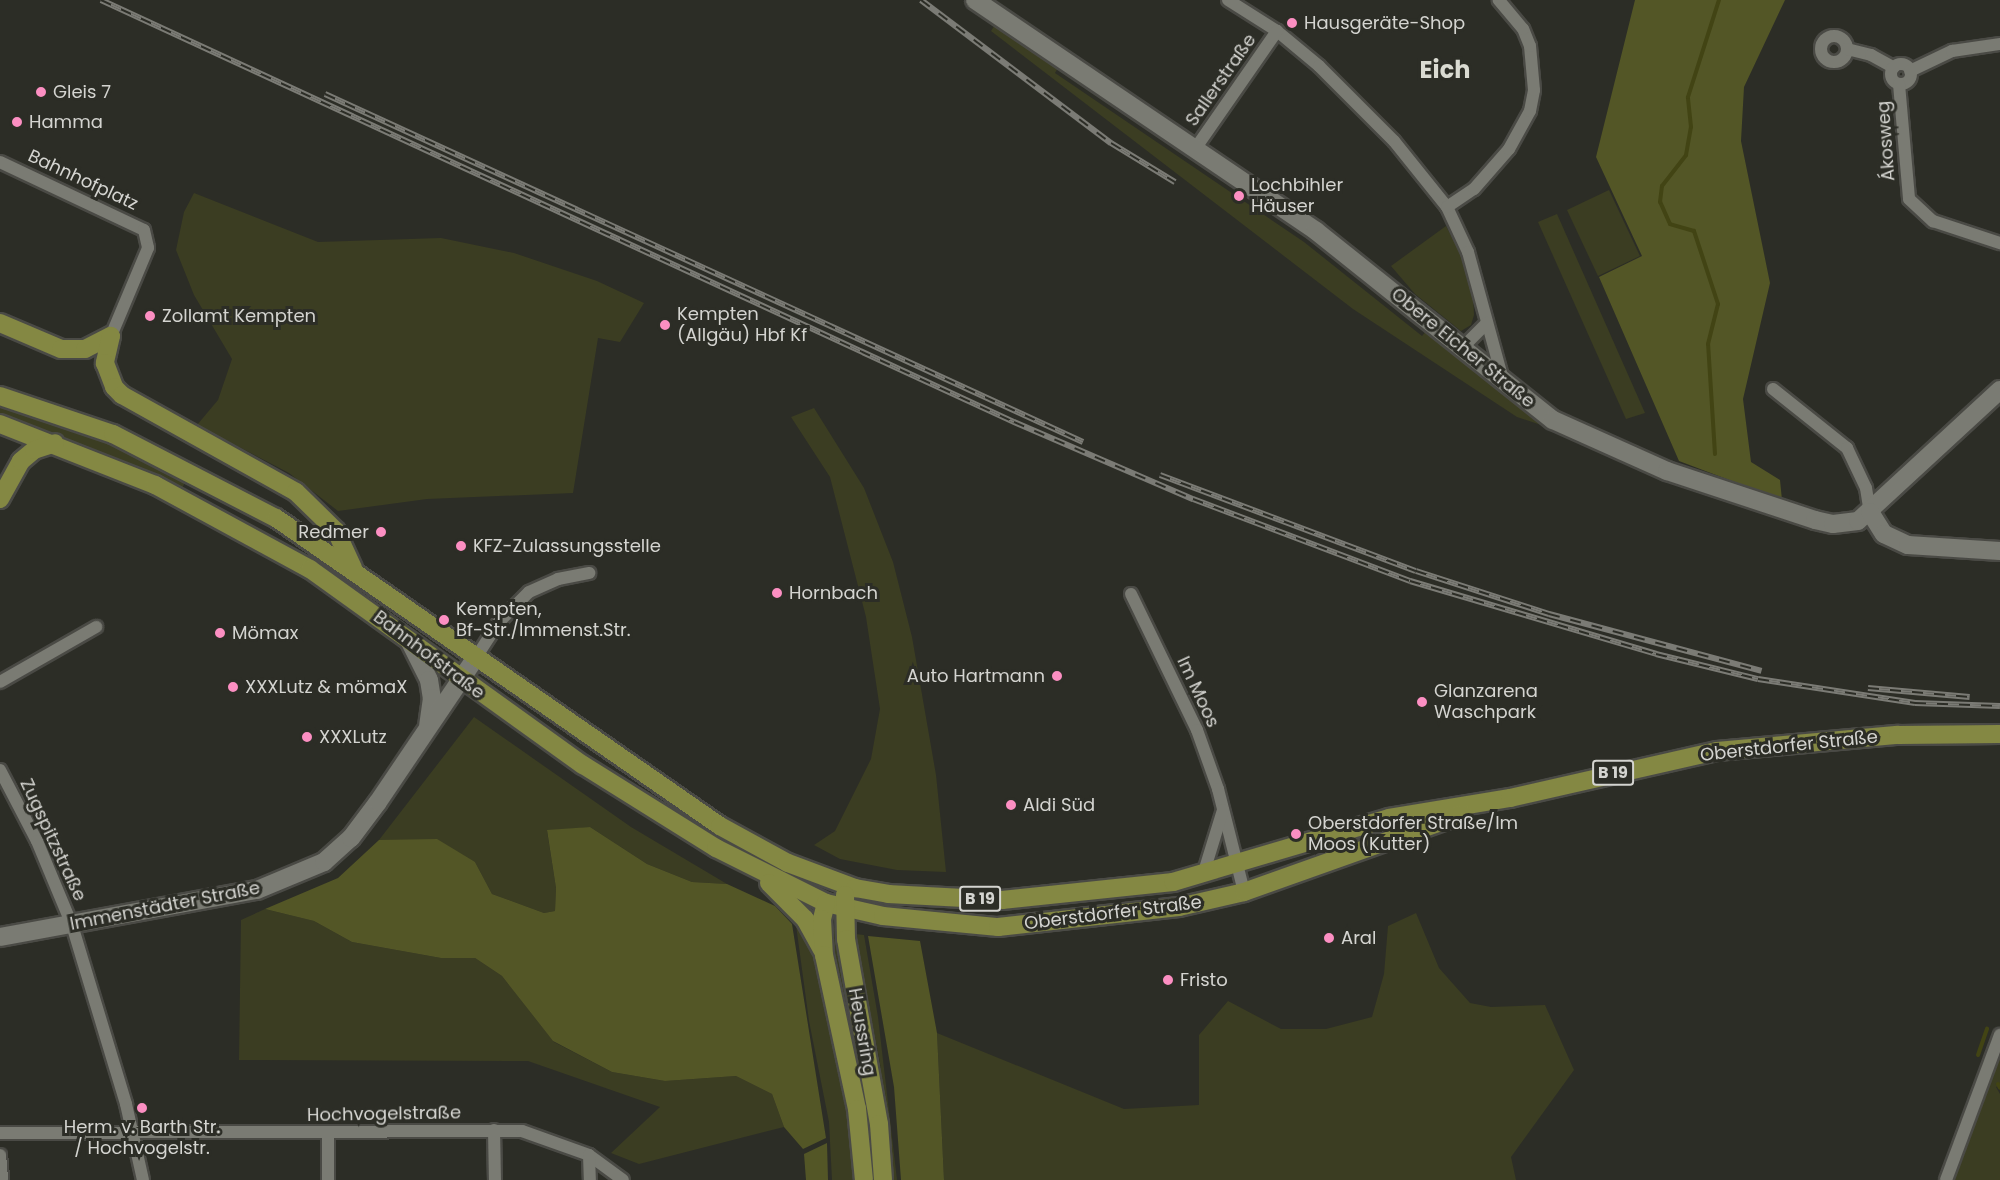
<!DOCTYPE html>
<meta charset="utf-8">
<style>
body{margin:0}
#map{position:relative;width:2000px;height:1180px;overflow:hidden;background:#2c2d26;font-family:Poppins,sans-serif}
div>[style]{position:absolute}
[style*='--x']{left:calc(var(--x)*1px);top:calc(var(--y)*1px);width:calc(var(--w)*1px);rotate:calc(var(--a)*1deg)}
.green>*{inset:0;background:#3b3d22}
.forest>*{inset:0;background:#535626}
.stream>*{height:4px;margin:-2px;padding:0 2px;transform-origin:2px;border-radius:2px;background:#424414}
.roads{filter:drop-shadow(2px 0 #4a4a45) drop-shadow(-2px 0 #4a4a45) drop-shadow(0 2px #4a4a45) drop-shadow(0 -2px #4a4a45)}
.street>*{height:12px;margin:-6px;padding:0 6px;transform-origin:6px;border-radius:6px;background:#7a7b73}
.street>.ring{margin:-6px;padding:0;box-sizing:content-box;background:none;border:12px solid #7a7b73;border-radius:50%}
.secondary>*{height:18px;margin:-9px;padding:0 9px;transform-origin:9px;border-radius:9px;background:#7a7b73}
.primary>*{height:18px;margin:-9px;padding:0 9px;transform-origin:9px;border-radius:9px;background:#848843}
.rail>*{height:6px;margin-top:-3px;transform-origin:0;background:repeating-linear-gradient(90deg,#2c2d26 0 11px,#7b7b75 0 22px);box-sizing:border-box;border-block:2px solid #7b7b75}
.dots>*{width:16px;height:16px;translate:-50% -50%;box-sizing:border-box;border:3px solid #2c2d26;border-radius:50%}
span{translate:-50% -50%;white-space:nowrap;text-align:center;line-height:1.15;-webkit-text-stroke:6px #2c2d26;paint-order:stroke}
.shield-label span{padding:2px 4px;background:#2c2d26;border:2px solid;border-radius:4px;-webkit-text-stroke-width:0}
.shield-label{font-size:16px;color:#d4d4d0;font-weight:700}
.poi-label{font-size:18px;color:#d4d4d0}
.left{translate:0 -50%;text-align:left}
.right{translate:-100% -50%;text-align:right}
.street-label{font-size:18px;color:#d4d4d0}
.district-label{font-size:24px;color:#dadbd2;font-weight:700}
</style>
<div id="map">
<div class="green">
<i style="clip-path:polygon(996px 23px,1060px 64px,1055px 73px,1304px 242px,1422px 336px,1427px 330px,1547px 427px,1517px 417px,1353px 309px,991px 31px)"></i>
<i style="clip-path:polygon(1609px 190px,1640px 256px,1598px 276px,1567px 210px)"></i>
<i style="clip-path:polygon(194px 193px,318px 242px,441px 238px,514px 253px,597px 281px,644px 303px,620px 342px,598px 338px,573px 493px,427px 499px,338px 511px,289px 473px,197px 425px,218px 400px,232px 359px,194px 295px,176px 250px,184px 212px)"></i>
<i style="clip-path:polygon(1557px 214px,1645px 413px,1626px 419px,1538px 222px)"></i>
<i style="clip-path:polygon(1446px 226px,1461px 254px,1473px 296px,1474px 315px,1471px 325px,1461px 331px,1415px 294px,1391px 266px)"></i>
<i style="clip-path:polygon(0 404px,112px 442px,187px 477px,182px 489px,0 418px)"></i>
<i style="clip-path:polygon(814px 408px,864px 488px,893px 562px,912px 637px,936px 775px,946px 872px,897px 870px,840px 859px,814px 845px,835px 831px,871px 759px,880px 709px,866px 617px,830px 477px,791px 417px)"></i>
<i style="clip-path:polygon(474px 717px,631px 827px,727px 884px,692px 882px,647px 864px,590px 827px,547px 831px,556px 888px,555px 911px,544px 913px,492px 894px,475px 862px,379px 840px)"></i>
<i style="clip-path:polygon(265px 909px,314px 921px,352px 942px,441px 958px,475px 958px,502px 976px,554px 1042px,612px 1072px,665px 1081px,736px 1076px,772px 1094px,784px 1127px,639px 1164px,611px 1153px,660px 1107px,528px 1061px,239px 1060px,241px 920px)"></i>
<i style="clip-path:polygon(1416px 913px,1439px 968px,1470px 1003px,1491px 1007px,1545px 1005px,1574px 1070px,1511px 1157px,1516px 1180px,944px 1180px,937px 1033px,1124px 1109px,1199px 1105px,1199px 1035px,1228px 1001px,1281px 1029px,1326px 1029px,1372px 1017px,1384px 974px,1388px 926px)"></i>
<i style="clip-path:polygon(802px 924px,817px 956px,849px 1109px,857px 1180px,832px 1180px,829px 1122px,809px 1021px,796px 925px)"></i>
<i style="clip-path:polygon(828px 927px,836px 928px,872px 1125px,875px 1180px,869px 1180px)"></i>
<i style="clip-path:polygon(855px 934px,864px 935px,878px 1017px,897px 1180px,891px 1180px,880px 1063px)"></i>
<i style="clip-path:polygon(2000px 1041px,2000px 1085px,1996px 1087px,2000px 1094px,2000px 1180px,1952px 1180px)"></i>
</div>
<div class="forest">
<i style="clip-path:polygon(1635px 0,1785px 0,1744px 87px,1741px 141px,1770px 283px,1743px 399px,1751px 462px,1780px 480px,1782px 500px,1679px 461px,1599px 277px,1642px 256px,1596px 157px)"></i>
<i style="clip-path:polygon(590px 827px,647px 864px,692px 882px,727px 884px,775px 906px,792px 924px,826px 1138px,803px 1149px,784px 1127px,772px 1094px,736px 1076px,665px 1081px,612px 1072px,553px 1041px,502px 976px,475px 958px,441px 958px,352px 942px,314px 921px,265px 909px,338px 878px,379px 840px,437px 839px,475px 862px,492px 894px,544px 913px,555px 911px,556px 888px,547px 830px)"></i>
<i style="clip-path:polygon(868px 936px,920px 941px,937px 1033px,944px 1180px,901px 1180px,894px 1087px)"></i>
<i style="clip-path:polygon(827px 1143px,828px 1180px,806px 1180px,804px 1154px)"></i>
</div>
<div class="stream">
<i style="--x:1715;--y:454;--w:110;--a:-93.6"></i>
<i style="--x:1708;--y:344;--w:41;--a:-76"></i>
<i style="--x:1718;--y:304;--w:77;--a:-108.2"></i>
<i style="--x:1694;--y:231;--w:25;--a:-164"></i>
<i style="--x:1670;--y:224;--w:24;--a:-114"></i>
<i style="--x:1660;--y:202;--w:16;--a:-83"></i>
<i style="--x:1662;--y:186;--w:39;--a:-52"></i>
<i style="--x:1686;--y:155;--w:28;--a:-80"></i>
<i style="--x:1691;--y:127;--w:30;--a:-96"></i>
<i style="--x:1688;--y:97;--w:102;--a:-72.3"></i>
<i style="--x:1978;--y:1055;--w:28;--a:-71"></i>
<i style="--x:1998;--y:1084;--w:4;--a:63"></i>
</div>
<div class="roads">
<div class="street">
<i style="--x:1228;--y:0;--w:58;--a:32.3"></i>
<i style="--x:1277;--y:31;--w:55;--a:39.8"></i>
<i style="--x:1319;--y:66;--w:106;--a:45"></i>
<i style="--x:1394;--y:141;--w:85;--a:51.2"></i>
<i style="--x:1447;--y:207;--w:50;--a:65"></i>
<i style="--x:1468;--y:252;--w:133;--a:74.7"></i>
<i class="ring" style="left:1821px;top:36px;width:14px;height:14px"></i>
<i style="--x:1847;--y:49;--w:25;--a:14"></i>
<i style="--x:1871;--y:55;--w:26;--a:29"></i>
<i class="ring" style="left:1891px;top:64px;width:8px;height:8px"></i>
<i style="--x:1910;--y:71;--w:47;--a:-25.5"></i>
<i style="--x:1952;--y:51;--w:49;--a:-8.3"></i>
<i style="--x:1899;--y:84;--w:115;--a:85"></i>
<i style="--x:1909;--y:199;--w:33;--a:43"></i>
<i style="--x:1933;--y:221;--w:71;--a:18.2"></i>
<i style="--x:1195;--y:149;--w:144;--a:-55.2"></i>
<i style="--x:0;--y:162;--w:159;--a:25.3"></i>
<i style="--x:144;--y:230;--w:18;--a:77"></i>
<i style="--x:148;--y:248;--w:95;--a:112.8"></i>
<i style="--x:1447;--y:207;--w:32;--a:-34"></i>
<i style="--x:1474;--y:189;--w:53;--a:-48.8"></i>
<i style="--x:1509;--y:149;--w:43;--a:-61.1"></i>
<i style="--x:1530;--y:111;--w:21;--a:-79"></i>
<i style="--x:1534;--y:90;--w:44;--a:-95.2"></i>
<i style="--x:1530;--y:46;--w:18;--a:-112"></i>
<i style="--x:1523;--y:29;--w:38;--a:-130"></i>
<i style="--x:1461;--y:349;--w:37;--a:-45"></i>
<i style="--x:1773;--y:389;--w:95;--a:38.6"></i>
<i style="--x:1847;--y:448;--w:44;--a:64.6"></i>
<i style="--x:1866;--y:488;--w:24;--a:81"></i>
<i style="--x:1131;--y:594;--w:151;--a:64.1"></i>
<i style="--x:1197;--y:730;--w:63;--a:70.4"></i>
<i style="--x:1218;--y:789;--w:106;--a:75.8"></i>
<i style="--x:475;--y:659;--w:44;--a:-57"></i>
<i style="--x:499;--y:622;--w:42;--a:-45"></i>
<i style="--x:529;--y:592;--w:32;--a:-24"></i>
<i style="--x:558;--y:579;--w:32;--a:-11"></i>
<i style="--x:0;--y:682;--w:111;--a:-29.8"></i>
<i style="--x:0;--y:770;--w:80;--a:62.5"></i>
<i style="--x:37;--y:841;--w:91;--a:67.4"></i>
<i style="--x:72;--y:925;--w:187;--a:73.2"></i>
<i style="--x:126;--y:1104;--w:78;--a:77.4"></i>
<i style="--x:1203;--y:875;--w:68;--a:-72.9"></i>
<i style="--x:494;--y:1130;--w:50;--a:88.9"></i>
<i style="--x:0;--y:1133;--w:522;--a:-0.22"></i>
<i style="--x:522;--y:1131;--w:71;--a:19.7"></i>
<i style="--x:589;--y:1155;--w:42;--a:36.3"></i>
<i style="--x:328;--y:1133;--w:47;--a:90"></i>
<i style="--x:0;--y:1155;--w:25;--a:85"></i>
<i style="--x:589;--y:1155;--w:25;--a:88"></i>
<i style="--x:1946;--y:1180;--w:155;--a:-69.6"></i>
</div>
<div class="secondary">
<i style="--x:975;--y:0;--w:412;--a:34.1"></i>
<i style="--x:1316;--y:231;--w:303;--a:38.6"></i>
<i style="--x:1553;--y:420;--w:125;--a:24.1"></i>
<i style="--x:1667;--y:471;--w:156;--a:18.3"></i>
<i style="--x:1815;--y:520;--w:18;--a:13"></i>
<i style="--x:1833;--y:524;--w:25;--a:-7"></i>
<i style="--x:1858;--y:521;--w:193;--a:-42.7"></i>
<i style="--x:1870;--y:512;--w:26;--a:58"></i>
<i style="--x:1884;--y:534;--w:26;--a:25"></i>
<i style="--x:1908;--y:545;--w:92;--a:3.7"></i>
<i style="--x:410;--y:642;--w:42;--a:63.4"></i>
<i style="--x:429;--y:680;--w:18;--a:81"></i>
<i style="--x:432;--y:698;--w:27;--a:98"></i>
<i style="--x:0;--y:937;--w:261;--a:-10.4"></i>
<i style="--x:257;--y:890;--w:73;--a:-22.7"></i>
<i style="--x:324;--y:862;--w:36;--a:-42"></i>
<i style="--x:351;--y:838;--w:45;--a:-53.1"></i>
<i style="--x:378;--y:802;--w:173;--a:-55.9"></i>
</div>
<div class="primary">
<i style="--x:0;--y:323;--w:66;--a:23.1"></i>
<i style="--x:61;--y:349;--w:24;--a:0"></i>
<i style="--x:85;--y:349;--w:29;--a:-27"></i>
<i style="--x:111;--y:336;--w:28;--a:103"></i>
<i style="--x:105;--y:363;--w:26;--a:69"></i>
<i style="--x:114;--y:387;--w:11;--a:45"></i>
<i style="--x:122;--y:395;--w:199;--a:29.1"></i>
<i style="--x:296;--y:492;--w:56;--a:44.3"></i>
<i style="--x:336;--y:531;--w:41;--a:65.3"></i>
<i style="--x:0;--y:396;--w:119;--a:18.6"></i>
<i style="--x:113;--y:434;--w:183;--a:27.3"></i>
<i style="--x:276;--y:518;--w:540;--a:34.75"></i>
<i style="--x:720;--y:826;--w:77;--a:28.6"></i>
<i style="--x:788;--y:863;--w:72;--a:20.5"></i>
<i style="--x:855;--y:888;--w:34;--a:10"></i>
<i style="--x:888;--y:894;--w:114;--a:3"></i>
<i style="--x:1002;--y:900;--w:172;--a:-6"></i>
<i style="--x:1173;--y:882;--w:225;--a:-16.5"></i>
<i style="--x:1389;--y:818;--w:123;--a:-9.4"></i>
<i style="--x:1510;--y:798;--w:212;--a:-12.8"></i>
<i style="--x:1717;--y:751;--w:182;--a:-5.1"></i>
<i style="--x:1898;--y:735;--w:102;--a:-0.6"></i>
<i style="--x:0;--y:424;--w:167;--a:21.5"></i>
<i style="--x:155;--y:485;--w:176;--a:28.5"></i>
<i style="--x:310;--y:569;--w:336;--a:35.7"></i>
<i style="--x:583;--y:765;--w:157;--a:32"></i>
<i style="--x:716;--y:848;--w:123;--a:26.6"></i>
<i style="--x:826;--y:903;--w:58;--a:12.8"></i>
<i style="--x:883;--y:916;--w:116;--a:5.5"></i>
<i style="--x:998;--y:927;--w:182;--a:-6.3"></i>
<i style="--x:1179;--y:907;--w:67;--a:-13"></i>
<i style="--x:1244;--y:892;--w:232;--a:-19.6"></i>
<i style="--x:0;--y:499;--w:43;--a:-61.1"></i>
<i style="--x:21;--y:461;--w:17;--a:-40"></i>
<i style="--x:34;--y:450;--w:22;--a:-18"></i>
<i style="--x:769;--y:883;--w:51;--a:45"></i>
<i style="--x:805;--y:919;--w:35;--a:61"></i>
<i style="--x:845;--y:895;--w:44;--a:88.7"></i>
<i style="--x:846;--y:939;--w:188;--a:79.9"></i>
<i style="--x:879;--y:1124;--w:56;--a:85.9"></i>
<i style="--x:826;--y:903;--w:16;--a:104"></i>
<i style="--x:822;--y:919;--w:36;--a:87"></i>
<i style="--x:824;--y:955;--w:157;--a:77.9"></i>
<i style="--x:857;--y:1109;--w:71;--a:84.4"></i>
</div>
</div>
<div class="rail">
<i style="--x:101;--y:0;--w:1006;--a:24.81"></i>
<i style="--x:1014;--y:422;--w:195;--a:23.3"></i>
<i style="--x:1193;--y:499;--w:232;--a:20.7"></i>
<i style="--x:1410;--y:581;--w:257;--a:16.5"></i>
<i style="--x:1656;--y:654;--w:105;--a:13.8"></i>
<i style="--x:1758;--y:679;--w:159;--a:8.7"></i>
<i style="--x:1915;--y:703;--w:85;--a:2"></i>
<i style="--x:921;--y:0;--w:238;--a:37"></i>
<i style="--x:1111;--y:143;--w:75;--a:31.4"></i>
<i style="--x:325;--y:94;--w:834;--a:24.66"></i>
<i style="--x:1160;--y:475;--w:273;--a:20.6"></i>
<i style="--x:1416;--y:571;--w:140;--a:17.9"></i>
<i style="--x:1549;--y:614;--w:220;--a:15"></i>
<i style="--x:1868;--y:688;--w:102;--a:5"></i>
</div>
<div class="dots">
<i style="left:1292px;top:23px;background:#fc8fc2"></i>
<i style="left:41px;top:92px;background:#fc8fc2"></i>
<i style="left:17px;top:122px;background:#fc8fc2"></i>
<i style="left:1239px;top:196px;background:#fc8fc2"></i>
<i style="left:150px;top:316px;background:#fc8fc2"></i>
<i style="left:665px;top:325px;background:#fc8fc2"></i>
<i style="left:381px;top:532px;background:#fc8fc2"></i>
<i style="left:461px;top:546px;background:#fc8fc2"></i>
<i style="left:777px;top:593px;background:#fc8fc2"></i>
<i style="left:444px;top:620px;background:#fc8fc2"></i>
<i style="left:220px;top:633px;background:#fc8fc2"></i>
<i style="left:1057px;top:676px;background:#fc8fc2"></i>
<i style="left:233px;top:687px;background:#fc8fc2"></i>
<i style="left:1422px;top:702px;background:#fc8fc2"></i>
<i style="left:307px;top:737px;background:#fc8fc2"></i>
<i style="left:1011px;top:805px;background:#fc8fc2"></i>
<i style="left:1296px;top:834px;background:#fc8fc2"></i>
<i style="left:1329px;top:938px;background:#fc8fc2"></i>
<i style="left:1168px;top:980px;background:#fc8fc2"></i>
<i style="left:142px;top:1108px;background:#fc8fc2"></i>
</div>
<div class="shield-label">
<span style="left:1613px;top:773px">B 19</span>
<span style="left:980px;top:899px">B 19</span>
</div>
<div class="poi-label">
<span class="left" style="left:1304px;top:23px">Hausgeräte-Shop</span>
<span class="left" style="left:53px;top:92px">Gleis 7</span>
<span class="left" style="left:29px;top:122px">Hamma</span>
<span class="left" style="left:1251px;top:196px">Lochbihler<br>Häuser</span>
<span class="left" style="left:677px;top:325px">Kempten<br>(Allgäu) Hbf Kf</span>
<span class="left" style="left:162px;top:316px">Zollamt Kempten</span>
<span class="right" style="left:369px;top:532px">Redmer</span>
<span class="left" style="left:473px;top:546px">KFZ-Zulassungsstelle</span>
<span class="left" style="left:789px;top:593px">Hornbach</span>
<span class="left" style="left:456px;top:620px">Kempten,<br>Bf-Str./Immenst.Str.</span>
<span class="left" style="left:232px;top:633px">Mömax</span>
<span class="right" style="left:1045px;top:676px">Auto Hartmann</span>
<span class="left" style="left:245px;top:687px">XXXLutz &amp; mömaX</span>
<span class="left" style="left:1434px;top:702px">Glanzarena<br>Waschpark</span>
<span class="left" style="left:319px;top:737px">XXXLutz</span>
<span class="left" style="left:1023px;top:805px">Aldi Süd</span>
<span class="left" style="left:1308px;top:834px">Oberstdorfer Straße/Im<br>Moos (Kutter)</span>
<span class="left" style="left:1341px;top:938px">Aral</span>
<span class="left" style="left:1180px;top:980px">Fristo</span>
<span style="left:142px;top:1138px">Herm. v. Barth Str.<br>/ Hochvogelstr.</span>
</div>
<div class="street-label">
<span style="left:1221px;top:80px;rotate:-55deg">Sallerstraße</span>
<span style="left:1886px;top:141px;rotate:-94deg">Ákosweg</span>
<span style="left:83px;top:180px;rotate:25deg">Bahnhofplatz</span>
<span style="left:1463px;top:348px;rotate:39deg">Obere Eicher Straße</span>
<span style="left:429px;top:655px;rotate:37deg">Bahnhofstraße</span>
<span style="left:1198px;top:692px;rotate:65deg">Im Moos</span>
<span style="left:1789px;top:746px;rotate:-6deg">Oberstdorfer Straße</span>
<span style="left:53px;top:840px;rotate:65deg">Zugspitzstraße</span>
<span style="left:165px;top:906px;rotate:-11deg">Immenstädter Straße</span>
<span style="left:1113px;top:913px;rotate:-7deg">Oberstdorfer Straße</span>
<span style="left:862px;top:1032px;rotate:80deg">Heussring</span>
<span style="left:384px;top:1114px;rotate:-1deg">Hochvogelstraße</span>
</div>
<div class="district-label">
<span style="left:1445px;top:70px">Eich</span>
</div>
</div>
